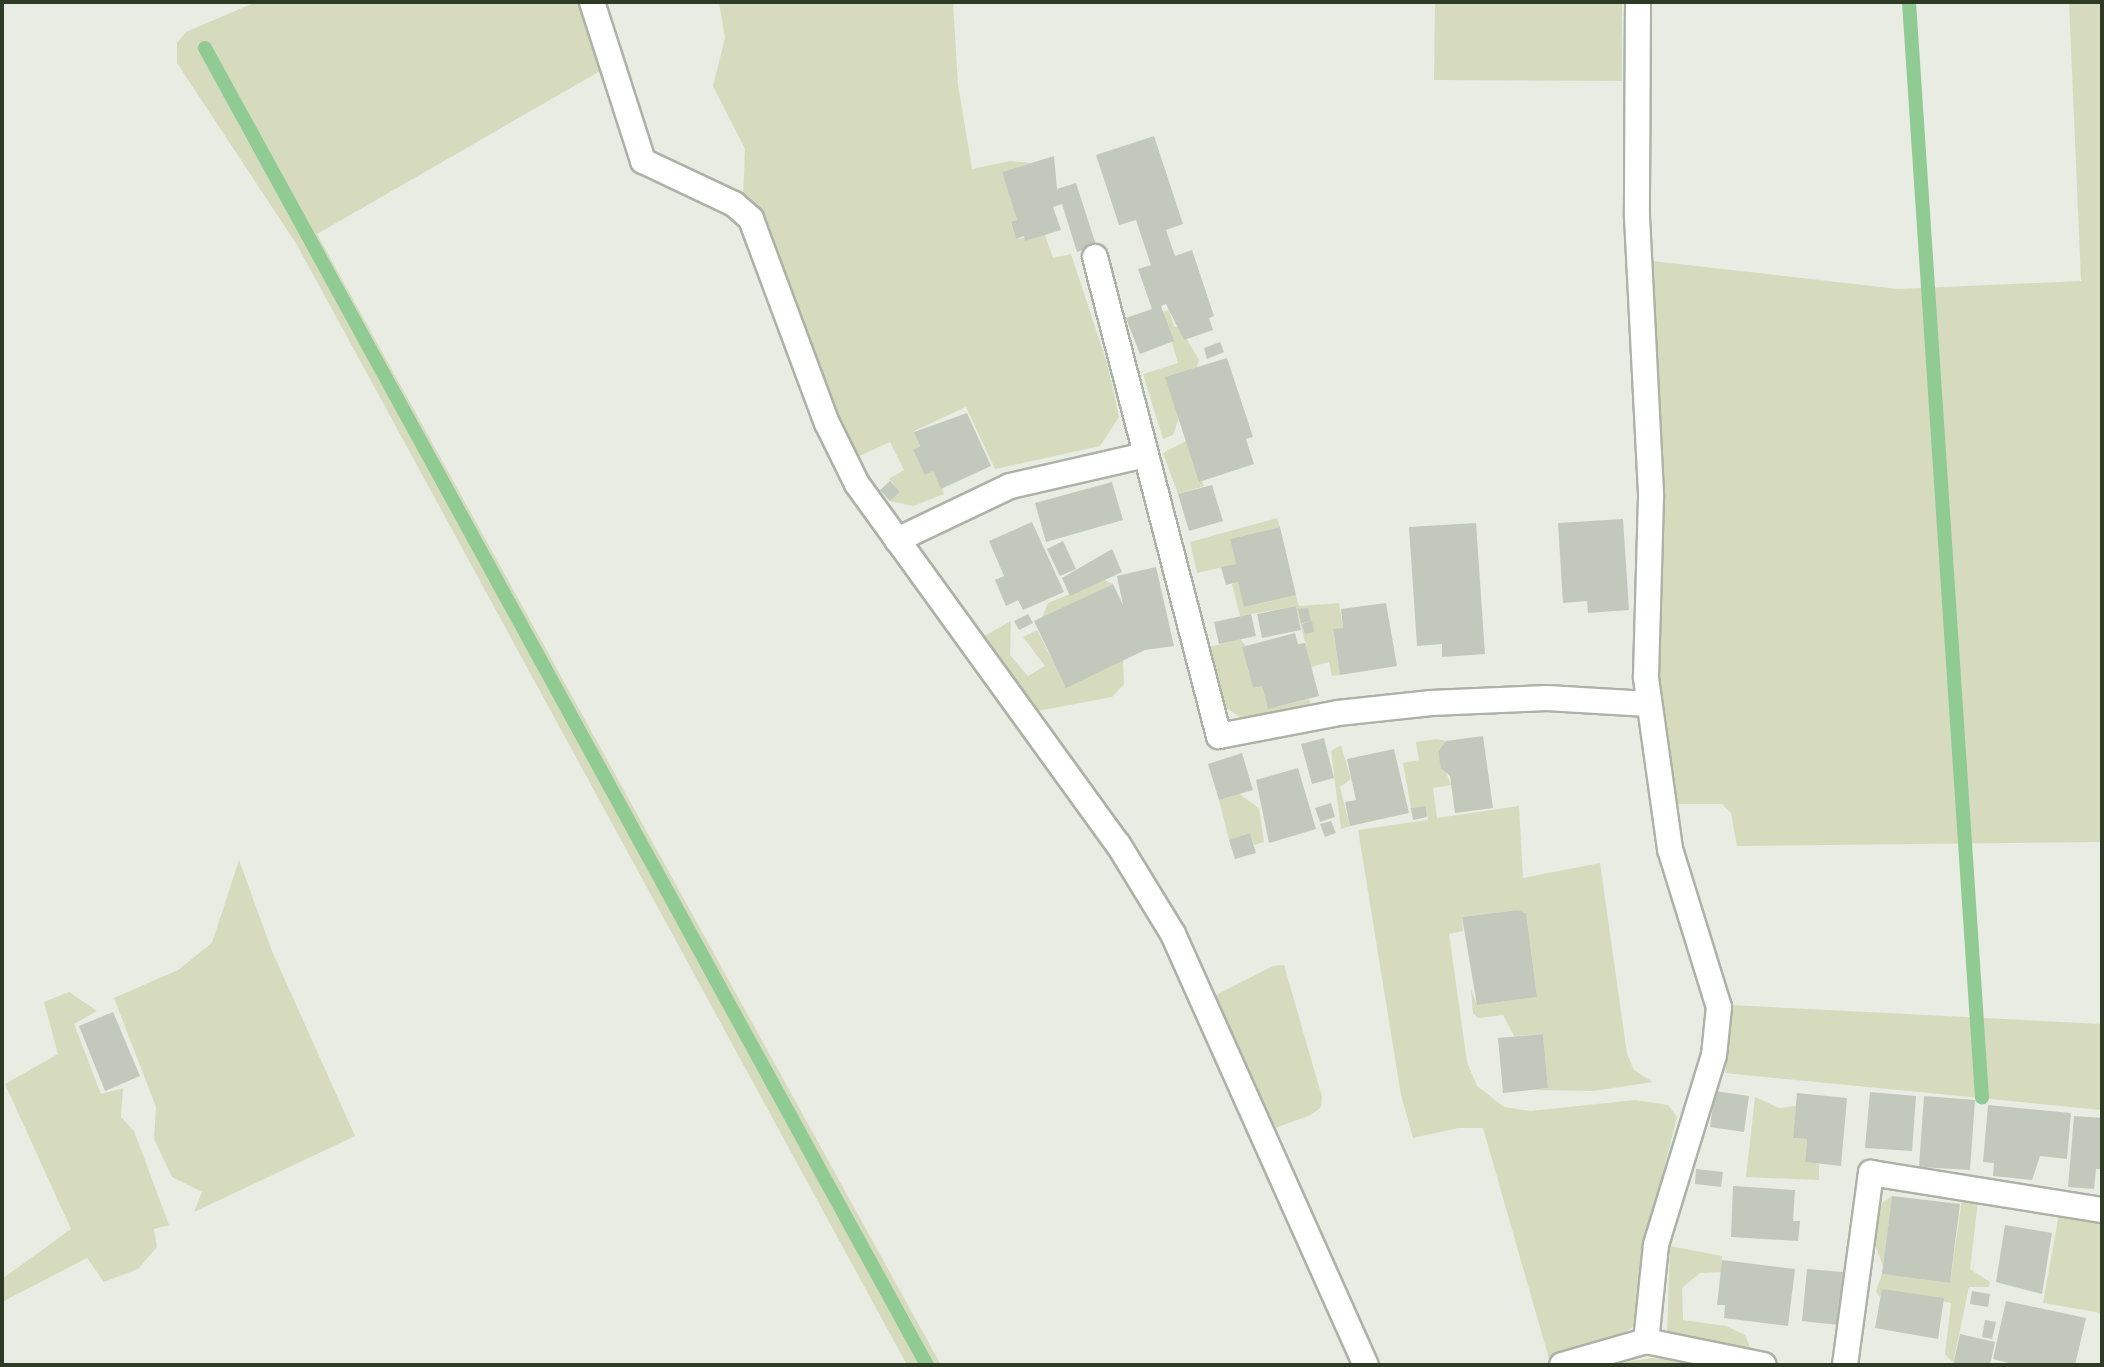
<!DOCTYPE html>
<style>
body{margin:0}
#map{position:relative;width:2104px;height:1367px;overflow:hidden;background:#e8ece3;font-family:Montserrat,sans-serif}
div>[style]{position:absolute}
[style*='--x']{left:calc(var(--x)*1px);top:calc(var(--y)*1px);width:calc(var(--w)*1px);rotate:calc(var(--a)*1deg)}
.green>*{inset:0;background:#d6dbbe}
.stream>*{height:14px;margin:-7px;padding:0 7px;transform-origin:7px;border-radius:7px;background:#91cb94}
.building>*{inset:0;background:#c2c9bc}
.roads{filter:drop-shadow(2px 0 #acb3a6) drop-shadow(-2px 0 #acb3a6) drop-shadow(0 2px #acb3a6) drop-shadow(0 -2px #acb3a6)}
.street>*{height:24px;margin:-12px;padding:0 12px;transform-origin:12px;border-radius:12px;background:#fff}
span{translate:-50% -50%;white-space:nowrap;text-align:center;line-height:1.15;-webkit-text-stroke:8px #f6f8f4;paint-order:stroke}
.frame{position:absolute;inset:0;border:4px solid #2d3b25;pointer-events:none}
</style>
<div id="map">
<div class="green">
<i style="clip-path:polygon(256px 2px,585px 2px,602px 70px,317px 234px,941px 1365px,907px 1365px,297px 245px,177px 63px,177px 43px,186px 32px)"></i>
<i style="clip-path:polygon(719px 2px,953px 2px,958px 85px,972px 169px,1010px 161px,1031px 163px,1002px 172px,1017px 220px,1011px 223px,1016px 239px,1045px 235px,1053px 258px,1071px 254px,1107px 363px,1119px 417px,1100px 446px,995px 469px,966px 407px,914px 431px,920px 446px,913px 450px,925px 474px,933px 471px,944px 494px,913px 506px,890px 501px,900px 492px,889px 479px,904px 470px,890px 442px,855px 458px,840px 435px,775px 246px,743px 200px,745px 149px,713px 86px,725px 38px)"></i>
<i style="clip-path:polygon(1435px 2px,1622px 2px,1622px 81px,1434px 80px)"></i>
<i style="clip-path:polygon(2069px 2px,2102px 2px,2102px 842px,1737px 846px,1731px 813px,1722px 804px,1671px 804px,1654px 676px,1652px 261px,1898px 289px,2081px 281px)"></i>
<i style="clip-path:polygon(1169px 310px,1174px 327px,1179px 326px,1199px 360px,1173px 435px,1163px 439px,1143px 374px,1178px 363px,1163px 312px)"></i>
<i style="clip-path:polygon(1186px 441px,1204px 486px,1178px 494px,1163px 453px)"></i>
<i style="clip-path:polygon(1277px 518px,1280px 527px,1230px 539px,1236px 564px,1197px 573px,1190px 542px)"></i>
<i style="clip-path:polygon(1104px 580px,1113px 584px,1042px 618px,1048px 603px)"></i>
<i style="clip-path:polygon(1238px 582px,1245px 607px,1296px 595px,1299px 606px,1339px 603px,1343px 628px,1333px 630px,1340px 675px,1332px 676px,1329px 662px,1311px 667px,1296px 606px,1240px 616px,1232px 584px)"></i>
<i style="clip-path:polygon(1011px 621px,1010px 655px,1028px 676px,1045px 666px,1023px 637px,1037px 630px,1066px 687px,1123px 660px,1124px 684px,1112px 697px,1032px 712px,981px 638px)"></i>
<i style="clip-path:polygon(1240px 639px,1246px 646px,1242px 647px,1253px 688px,1262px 686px,1268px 709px,1309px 699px,1311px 707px,1246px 721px,1222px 705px,1210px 647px)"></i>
<i style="clip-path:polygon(1436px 739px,1446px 741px,1438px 753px,1451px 785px,1433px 788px,1437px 818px,1519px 806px,1523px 878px,1600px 863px,1627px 1054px,1634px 1070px,1653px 1082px,1593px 1091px,1534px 1090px,1548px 1088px,1543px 1034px,1514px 1036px,1503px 1015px,1478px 1018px,1473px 1013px,1471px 989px,1477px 1005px,1537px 997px,1526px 913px,1516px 910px,1462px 917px,1463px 931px,1449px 934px,1467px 1062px,1477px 1086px,1504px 1107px,1530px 1111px,1635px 1100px,1668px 1105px,1677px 1117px,1641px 1260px,1634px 1326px,1608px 1343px,1549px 1359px,1483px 1128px,1458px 1128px,1413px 1138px,1401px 1095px,1358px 830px,1428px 820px,1426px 806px,1411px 808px,1403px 763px,1419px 760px,1416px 742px)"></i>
<i style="clip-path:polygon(1341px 745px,1351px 779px,1340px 787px,1350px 826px,1341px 829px,1331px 751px)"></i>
<i style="clip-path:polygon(1239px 794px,1259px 808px,1264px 842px,1254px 845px,1250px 833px,1229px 840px,1219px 800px)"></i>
<i style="clip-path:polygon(239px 860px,272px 951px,355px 1136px,194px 1212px,202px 1192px,172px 1177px,154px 1139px,156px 1107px,114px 998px,178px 970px,212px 943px)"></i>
<i style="clip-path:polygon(1284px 965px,1322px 1097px,1321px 1107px,1311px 1115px,1275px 1128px,1216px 995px,1273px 966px)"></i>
<i style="clip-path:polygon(69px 992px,97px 1011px,74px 1024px,101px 1094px,123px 1088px,121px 1117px,134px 1131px,169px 1225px,154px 1229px,157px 1247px,138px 1269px,104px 1282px,87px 1258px,2px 1302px,2px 1279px,71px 1229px,5px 1084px,58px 1054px,44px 1002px)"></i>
<i style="clip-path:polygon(1731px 1005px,2102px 1024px,2102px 1110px,1725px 1073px)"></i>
<i style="clip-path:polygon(1755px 1097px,1779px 1108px,1796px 1106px,1793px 1138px,1807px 1139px,1805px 1161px,1819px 1164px,1819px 1180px,1746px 1177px)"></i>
<i style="clip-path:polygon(1892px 1196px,1883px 1266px,1873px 1239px,1878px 1206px)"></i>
<i style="clip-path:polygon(1962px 1199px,1978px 1202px,1970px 1269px,1990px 1282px,1989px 1287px,1969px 1287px,1953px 1363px,1945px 1354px,1951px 1303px,1883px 1289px,1880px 1298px,1876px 1291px,1882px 1274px,1950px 1283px)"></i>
<i style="clip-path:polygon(2059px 1214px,2102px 1221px,2102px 1313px,2043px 1303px)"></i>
<i style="clip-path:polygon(1670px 1246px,1722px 1256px,1721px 1272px,1700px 1273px,1682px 1288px,1683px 1320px,1726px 1326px,1745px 1335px,1751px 1350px,1667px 1335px)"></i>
<i style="clip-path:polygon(1650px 1358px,1690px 1362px,1705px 1365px,1607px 1365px)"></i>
</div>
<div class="stream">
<i style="--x:1909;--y:2;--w:1098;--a:86.19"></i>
<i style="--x:205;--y:48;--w:1502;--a:61.27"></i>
</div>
<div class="building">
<i style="clip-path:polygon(1154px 136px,1183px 224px,1166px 230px,1175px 256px,1192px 250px,1214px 316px,1209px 318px,1213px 330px,1184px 340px,1166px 304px,1161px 306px,1174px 341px,1140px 354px,1126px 318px,1152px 309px,1138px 269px,1151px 265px,1136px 220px,1119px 225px,1096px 155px)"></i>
<i style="clip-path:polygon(1054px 156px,1057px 189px,1076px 183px,1096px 245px,1077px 252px,1062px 204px,1053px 207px,1061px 230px,1025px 241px,1024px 236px,1016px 239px,1011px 222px,1017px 220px,1002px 172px)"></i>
<i style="clip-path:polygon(1220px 342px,1224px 352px,1207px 359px,1204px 348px)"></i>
<i style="clip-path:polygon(1227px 358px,1253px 437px,1246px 439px,1254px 464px,1199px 482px,1165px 377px)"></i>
<i style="clip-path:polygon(967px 413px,991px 466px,941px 489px,933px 471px,925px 475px,913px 450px,920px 446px,914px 432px)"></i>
<i style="clip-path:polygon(890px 481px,900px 492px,890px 501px,880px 490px)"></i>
<i style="clip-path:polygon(1112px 482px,1123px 520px,1046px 542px,1035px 503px)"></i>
<i style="clip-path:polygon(1212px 485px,1223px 521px,1189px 531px,1178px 494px)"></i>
<i style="clip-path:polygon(1623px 519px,1629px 610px,1588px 613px,1587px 601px,1563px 603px,1558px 523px)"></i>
<i style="clip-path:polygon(1032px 522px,1064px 592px,1023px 610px,1018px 600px,1006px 606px,995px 580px,1004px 576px,989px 541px)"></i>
<i style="clip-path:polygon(1476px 523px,1485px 654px,1442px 657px,1442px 644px,1417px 646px,1409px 527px)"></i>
<i style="clip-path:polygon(1280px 527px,1296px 595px,1244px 607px,1238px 582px,1226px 585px,1221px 567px,1236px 564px,1230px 539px)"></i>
<i style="clip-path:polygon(1063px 541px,1076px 569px,1060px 576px,1047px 549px)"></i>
<i style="clip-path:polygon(1112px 549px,1122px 572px,1070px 596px,1062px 578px)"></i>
<i style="clip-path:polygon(1156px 567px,1174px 646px,1145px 650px,1066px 688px,1034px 621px,1113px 584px,1123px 605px,1117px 576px)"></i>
<i style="clip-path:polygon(1386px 603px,1397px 666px,1340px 675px,1333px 629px,1343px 628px,1341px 609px)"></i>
<i style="clip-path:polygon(1296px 606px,1301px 630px,1262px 638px,1257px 614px)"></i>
<i style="clip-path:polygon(1308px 608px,1311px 621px,1301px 623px,1298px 609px)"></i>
<i style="clip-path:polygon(1028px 614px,1033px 623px,1019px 630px,1014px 621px)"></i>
<i style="clip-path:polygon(1251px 614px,1256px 636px,1219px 644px,1214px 622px)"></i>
<i style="clip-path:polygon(1312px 621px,1314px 632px,1305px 634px,1302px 624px)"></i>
<i style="clip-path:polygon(1295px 633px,1298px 644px,1305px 643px,1319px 696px,1268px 709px,1262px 686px,1253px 688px,1242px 647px)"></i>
<i style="clip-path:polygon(1483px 736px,1493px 808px,1455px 813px,1450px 776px,1441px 768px,1438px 752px,1446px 741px)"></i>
<i style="clip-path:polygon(1324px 738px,1334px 778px,1312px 784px,1301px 744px)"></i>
<i style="clip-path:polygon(1394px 749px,1409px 813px,1350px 826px,1345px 802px,1356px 800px,1347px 759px)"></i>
<i style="clip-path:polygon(1242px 753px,1253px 790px,1219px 800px,1208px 764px)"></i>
<i style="clip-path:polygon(1298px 768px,1316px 829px,1269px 843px,1256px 780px)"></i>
<i style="clip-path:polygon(1331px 803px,1335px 817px,1320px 822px,1315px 808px)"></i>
<i style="clip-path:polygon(1426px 806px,1427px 817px,1413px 820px,1411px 808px)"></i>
<i style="clip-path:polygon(1331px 821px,1336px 833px,1325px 837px,1320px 824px)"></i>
<i style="clip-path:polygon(1250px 833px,1256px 853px,1235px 859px,1229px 840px)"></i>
<i style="clip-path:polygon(1517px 910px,1526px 913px,1537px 997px,1477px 1005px,1462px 917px)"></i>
<i style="clip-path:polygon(113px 1012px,140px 1076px,105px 1091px,79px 1026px)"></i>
<i style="clip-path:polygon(1543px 1034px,1548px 1088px,1503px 1093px,1498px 1038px)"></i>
<i style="clip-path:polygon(1715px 1091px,1749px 1096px,1744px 1132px,1710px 1127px)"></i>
<i style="clip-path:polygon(1870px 1092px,1916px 1096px,1912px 1151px,1865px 1148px)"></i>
<i style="clip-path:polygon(1797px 1093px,1847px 1098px,1841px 1166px,1805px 1162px,1807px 1139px,1793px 1138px)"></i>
<i style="clip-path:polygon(1924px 1096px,1975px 1100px,1970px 1170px,1919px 1167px)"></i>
<i style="clip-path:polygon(1988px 1105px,2071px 1113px,2067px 1159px,2040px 1156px,2032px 1180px,1993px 1176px,1994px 1163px,1983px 1162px)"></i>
<i style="clip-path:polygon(2074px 1116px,2102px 1118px,2102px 1169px,2096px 1169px,2094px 1189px,2068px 1187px)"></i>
<i style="clip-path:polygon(1696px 1169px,1723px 1172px,1721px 1187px,1695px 1184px)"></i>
<i style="clip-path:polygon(1733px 1186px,1795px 1190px,1793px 1221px,1800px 1221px,1798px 1241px,1731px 1237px)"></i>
<i style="clip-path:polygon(1892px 1196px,1960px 1204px,1950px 1283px,1882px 1274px)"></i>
<i style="clip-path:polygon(2005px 1225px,2052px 1233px,2042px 1294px,1996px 1282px)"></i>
<i style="clip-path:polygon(1722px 1260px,1795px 1269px,1788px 1326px,1724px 1318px,1725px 1305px,1717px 1305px)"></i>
<i style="clip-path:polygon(1807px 1269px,1843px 1272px,1838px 1325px,1802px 1321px)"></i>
<i style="clip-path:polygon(1882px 1289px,1944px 1298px,1938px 1339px,1875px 1328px)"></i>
<i style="clip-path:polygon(1972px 1291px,1990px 1294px,1988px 1307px,1970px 1304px)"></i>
<i style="clip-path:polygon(2006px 1301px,2086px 1318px,2075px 1365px,2016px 1365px,1993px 1359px)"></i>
<i style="clip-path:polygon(1985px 1320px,1996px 1322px,1992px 1339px,1982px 1337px)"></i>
<i style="clip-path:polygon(1960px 1334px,1995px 1342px,1990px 1365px,1953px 1365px)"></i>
</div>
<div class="roads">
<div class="street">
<i style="--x:592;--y:2;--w:167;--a:72.2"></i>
<i style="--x:643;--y:161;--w:101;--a:25.3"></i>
<i style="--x:734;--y:204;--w:23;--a:41"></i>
<i style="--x:751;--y:219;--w:218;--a:69.6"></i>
<i style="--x:827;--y:423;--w:68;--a:63.8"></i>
<i style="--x:857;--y:484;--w:445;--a:54.1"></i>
<i style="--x:1118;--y:844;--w:105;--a:58.6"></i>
<i style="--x:1173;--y:934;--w:472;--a:65.9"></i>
<i style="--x:1638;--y:2;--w:215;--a:90.3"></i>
<i style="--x:1637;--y:217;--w:280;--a:87.1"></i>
<i style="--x:1651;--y:497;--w:181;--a:91.6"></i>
<i style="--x:1646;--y:678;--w:173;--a:82"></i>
<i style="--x:1670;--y:849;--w:165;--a:72.8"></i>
<i style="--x:1719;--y:1007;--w:48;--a:95.9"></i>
<i style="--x:1714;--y:1055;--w:199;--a:107"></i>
<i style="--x:1656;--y:1245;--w:97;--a:95.9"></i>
<i style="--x:1095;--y:257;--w:495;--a:75.5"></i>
<i style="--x:1219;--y:736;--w:121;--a:-10.9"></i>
<i style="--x:1338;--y:713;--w:94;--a:-6.1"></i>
<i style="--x:1431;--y:703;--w:116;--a:-2.5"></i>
<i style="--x:1547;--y:698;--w:101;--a:3.4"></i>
<i style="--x:897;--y:540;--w:125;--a:-25.5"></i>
<i style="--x:1010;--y:486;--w:139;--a:-12.9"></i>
<i style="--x:1562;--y:1365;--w:87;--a:-15.9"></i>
<i style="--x:1646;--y:1341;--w:120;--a:11.5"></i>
<i style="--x:1845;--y:1365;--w:194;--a:-82.3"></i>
<i style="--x:1871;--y:1173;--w:234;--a:9.1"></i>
</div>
</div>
<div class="frame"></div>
</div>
